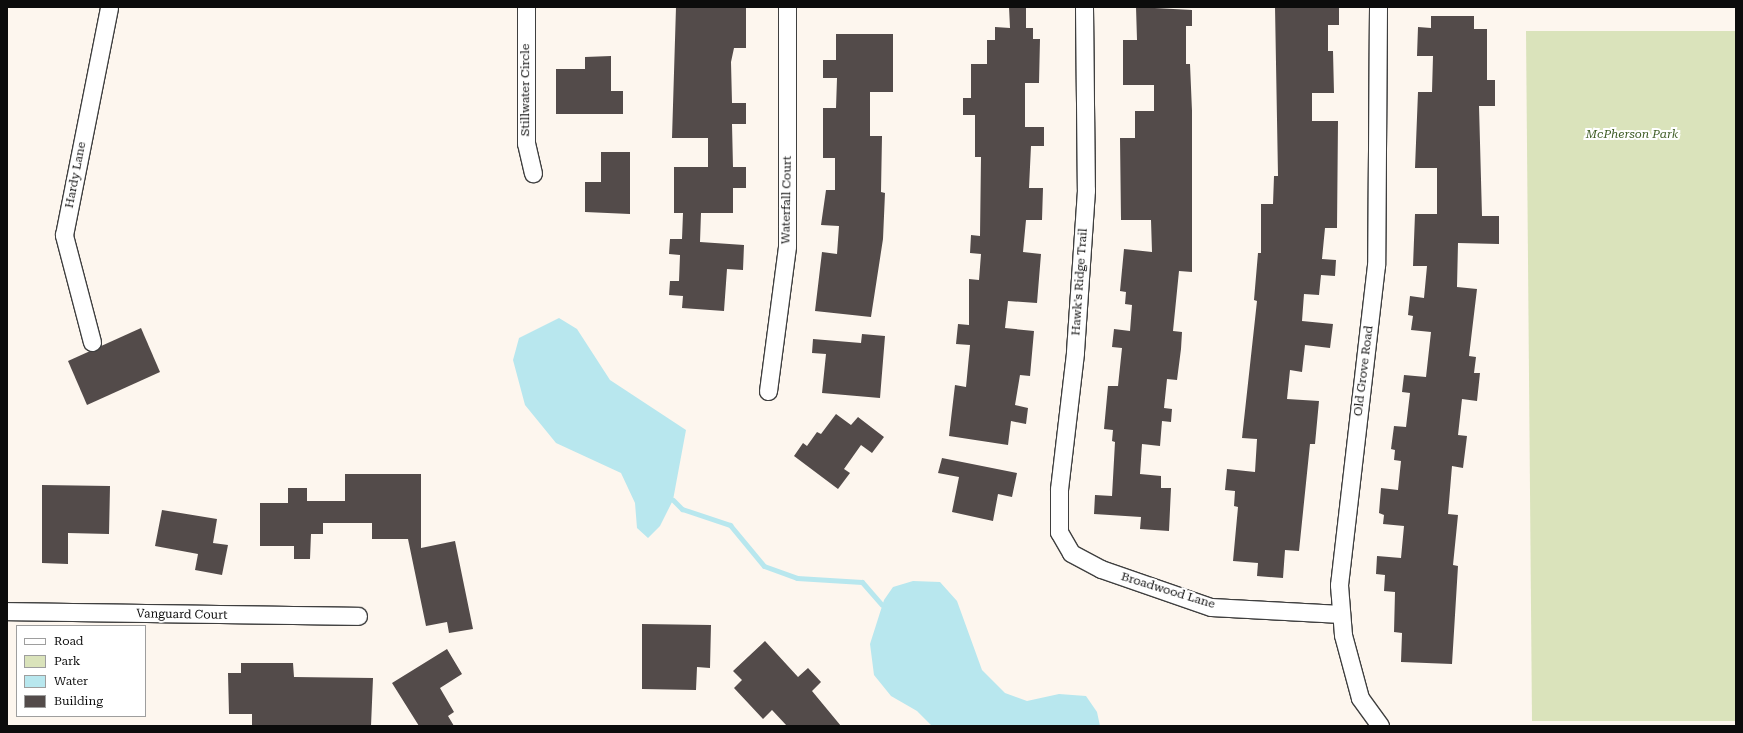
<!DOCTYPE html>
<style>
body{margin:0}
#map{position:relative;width:1743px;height:733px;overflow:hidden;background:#fdf6ee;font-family:"Roboto Serif",serif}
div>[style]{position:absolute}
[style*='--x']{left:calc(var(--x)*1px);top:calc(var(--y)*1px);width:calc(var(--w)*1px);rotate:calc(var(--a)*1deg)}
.green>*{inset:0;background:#dae3bb}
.water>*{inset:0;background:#b8e7ee}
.stream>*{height:5px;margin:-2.5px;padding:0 2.5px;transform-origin:2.5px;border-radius:2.5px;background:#b8e7ee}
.building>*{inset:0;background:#534b4a}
.roads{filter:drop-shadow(1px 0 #3f3f3f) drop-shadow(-1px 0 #3f3f3f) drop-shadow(0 1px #3f3f3f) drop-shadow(0 -1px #3f3f3f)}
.minor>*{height:17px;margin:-8.5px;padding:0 8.5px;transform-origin:8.5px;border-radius:8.5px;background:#fff}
span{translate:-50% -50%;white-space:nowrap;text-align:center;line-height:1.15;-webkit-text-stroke:4px #fff;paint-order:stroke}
.street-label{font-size:12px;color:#0c0c0c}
.park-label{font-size:12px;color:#3e5c25;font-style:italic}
.frame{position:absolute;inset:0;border:8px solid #0c0c0c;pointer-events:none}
.legend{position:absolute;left:16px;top:625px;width:130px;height:92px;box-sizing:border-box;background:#fff;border:1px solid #9e9e9e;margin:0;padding:5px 7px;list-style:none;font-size:12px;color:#0c0c0c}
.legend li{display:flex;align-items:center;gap:8px;height:20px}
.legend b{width:20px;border:1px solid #9e9e9e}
</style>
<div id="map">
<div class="green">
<i style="clip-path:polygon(1526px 31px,1736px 31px,1736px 721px,1532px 721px)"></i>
</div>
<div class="water">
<i style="clip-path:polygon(559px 318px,577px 329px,610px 380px,686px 430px,673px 500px,660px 526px,648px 538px,637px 528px,635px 503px,621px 473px,556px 443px,525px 405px,513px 360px,519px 338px)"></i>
<i style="clip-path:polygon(913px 581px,940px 582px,957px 601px,982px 670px,1005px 693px,1027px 701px,1059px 694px,1086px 696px,1097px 712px,1100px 726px,932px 726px,917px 711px,891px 696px,874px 675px,870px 644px,884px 600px,893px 587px)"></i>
</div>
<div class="stream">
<i style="--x:673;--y:500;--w:13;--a:45"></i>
<i style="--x:682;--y:509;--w:51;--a:18.4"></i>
<i style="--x:730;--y:525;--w:53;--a:50.3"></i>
<i style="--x:764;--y:566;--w:35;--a:20"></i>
<i style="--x:797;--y:578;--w:65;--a:3.5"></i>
<i style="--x:862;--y:582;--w:30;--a:49"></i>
</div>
<div class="building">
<i style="clip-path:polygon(676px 7px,746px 7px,746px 48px,734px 48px,731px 62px,732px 103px,746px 103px,746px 124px,732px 124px,733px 167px,746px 167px,746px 188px,733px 188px,733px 213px,701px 213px,700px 242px,744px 245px,743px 270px,727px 269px,724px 311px,682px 308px,683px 296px,669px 295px,670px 281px,679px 281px,680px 255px,669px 254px,670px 239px,682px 239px,683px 213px,674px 213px,674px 167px,708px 167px,708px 138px,672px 138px)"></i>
<i style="clip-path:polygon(1009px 7px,1026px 7px,1026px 28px,1033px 28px,1033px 39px,1040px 39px,1039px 83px,1025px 83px,1025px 127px,1044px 127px,1044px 146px,1031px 146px,1029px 188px,1043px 188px,1042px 220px,1026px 220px,1023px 252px,1041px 254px,1037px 303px,1008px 301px,1005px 328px,1034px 331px,1030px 376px,1020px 375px,1015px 405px,1028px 408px,1026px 424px,1011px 421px,1008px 445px,949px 436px,955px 385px,966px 387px,970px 345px,956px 344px,958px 324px,969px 325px,969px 279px,979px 280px,981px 254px,970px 253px,971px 235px,980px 236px,981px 157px,975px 157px,975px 115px,963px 115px,963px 98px,971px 98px,971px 64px,987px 64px,987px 40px,995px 40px,995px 27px,1010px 28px)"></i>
<i style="clip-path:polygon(1136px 7px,1192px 10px,1192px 26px,1186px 26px,1186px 64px,1190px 64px,1192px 111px,1192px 272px,1179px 271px,1173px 331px,1182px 332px,1181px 349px,1177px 380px,1167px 379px,1164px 408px,1172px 409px,1171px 422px,1162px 421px,1160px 446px,1142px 444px,1140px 474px,1161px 476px,1161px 488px,1171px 488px,1169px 531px,1140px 529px,1141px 517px,1094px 514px,1095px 495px,1112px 496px,1115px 442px,1112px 441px,1113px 430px,1104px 429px,1108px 386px,1118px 386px,1122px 348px,1112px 347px,1114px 329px,1130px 331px,1132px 305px,1125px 304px,1126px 292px,1120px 291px,1124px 249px,1152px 252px,1151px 220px,1121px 220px,1120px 138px,1135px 138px,1135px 111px,1154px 111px,1154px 85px,1123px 85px,1123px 40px,1137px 40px)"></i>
<i style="clip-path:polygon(1275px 7px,1339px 7px,1339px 25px,1328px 25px,1328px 51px,1333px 51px,1334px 93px,1312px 93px,1312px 121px,1338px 121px,1337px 228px,1325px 228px,1322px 259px,1336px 260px,1335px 276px,1321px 275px,1319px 295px,1304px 294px,1302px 321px,1333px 324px,1330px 348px,1305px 345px,1302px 372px,1290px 370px,1287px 399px,1319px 401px,1315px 444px,1310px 444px,1299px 551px,1285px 550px,1283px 578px,1257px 576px,1258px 563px,1233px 561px,1238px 507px,1234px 506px,1235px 491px,1225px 490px,1227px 469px,1255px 472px,1257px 439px,1242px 438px,1257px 301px,1254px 300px,1258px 253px,1261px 253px,1261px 204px,1273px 204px,1274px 176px,1278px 176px)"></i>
<i style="clip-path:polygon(1431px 16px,1474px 16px,1474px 29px,1487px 29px,1487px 80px,1495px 80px,1495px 106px,1479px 106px,1482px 216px,1499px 216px,1499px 244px,1458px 243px,1457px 287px,1477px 289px,1469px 356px,1476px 357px,1474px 373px,1480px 373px,1477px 401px,1462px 399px,1458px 435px,1467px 436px,1463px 468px,1452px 466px,1448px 514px,1458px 515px,1453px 565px,1458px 566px,1452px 664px,1401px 662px,1402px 633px,1394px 632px,1395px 592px,1384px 591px,1385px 575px,1376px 574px,1377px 556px,1401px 558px,1404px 526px,1383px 524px,1384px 515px,1379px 513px,1381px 488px,1398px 490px,1401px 461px,1394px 460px,1395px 450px,1391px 449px,1394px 426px,1406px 427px,1410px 393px,1402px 392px,1404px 375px,1426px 377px,1431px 332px,1411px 330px,1413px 316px,1408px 315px,1410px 296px,1424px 298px,1427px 266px,1413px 266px,1415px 214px,1437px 214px,1437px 168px,1415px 168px,1418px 92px,1432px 92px,1433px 56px,1417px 56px,1418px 27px,1431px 28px)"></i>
<i style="clip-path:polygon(836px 34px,893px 34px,893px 92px,870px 92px,870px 136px,882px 136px,881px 192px,885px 193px,883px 239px,871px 317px,815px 311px,822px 252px,837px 254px,839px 226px,821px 225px,826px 190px,835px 190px,835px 158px,823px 158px,823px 108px,836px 108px,837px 78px,823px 78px,823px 60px,836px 60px)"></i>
<i style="clip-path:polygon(611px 56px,611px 91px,623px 91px,623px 114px,556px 114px,556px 69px,585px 69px,585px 57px)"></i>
<i style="clip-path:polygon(601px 152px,630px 152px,630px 214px,585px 212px,585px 182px,601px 182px)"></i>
<i style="clip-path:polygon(141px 328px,160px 372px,87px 405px,68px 361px)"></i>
<i style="clip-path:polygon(862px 334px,885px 336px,880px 398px,822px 393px,826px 354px,812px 353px,813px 339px,861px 343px)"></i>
<i style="clip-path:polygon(836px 414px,851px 425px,858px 417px,884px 437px,872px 453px,861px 445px,844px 469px,850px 473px,838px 489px,794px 456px,803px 443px,807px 446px,817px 432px,821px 434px)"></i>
<i style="clip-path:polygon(942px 458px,1017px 473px,1012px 497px,998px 494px,993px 521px,952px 512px,959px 477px,938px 473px)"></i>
<i style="clip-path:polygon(345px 474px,421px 474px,421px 548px,455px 541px,473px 629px,449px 633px,447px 622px,426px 626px,408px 539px,372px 539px,372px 523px,323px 523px,323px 534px,311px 534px,310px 559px,294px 559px,294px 546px,260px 546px,260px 503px,288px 503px,288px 488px,307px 488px,307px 501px,345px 501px)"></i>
<i style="clip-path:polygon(42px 485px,110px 486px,109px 534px,68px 533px,68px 564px,42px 563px)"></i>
<i style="clip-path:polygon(162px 510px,217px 519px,213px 543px,228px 545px,222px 575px,195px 570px,198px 554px,155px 546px)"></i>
<i style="clip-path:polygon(642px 624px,711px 625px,710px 668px,697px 667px,696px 690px,642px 689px)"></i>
<i style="clip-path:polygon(765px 641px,798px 677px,808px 668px,821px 682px,812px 691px,841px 726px,787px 726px,772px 710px,763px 719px,734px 688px,742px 680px,733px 671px)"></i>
<i style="clip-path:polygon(447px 649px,462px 674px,440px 688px,454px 712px,448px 716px,454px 726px,419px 726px,392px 683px)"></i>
<i style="clip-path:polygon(241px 663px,293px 663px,294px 677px,373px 678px,371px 726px,252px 726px,252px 714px,229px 714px,228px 673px,241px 673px)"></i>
</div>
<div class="roads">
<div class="minor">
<i style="--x:526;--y:7;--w:136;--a:90"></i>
<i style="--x:526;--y:143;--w:31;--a:77"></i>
<i style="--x:1084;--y:7;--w:183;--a:89.4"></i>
<i style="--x:1086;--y:190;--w:163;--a:93.9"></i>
<i style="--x:1075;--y:353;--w:137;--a:96.7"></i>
<i style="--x:1059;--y:489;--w:43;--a:90"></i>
<i style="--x:1059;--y:532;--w:24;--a:60"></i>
<i style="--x:1071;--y:553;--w:34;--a:28"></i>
<i style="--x:1101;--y:569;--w:116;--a:19.1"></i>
<i style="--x:1211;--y:607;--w:130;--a:3.1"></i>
<i style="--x:1378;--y:7;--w:258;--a:90.4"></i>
<i style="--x:1376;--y:265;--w:322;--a:96.6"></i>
<i style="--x:1339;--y:585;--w:50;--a:85.4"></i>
<i style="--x:1343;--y:635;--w:65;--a:74.9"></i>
<i style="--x:1360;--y:698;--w:34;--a:54"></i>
<i style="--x:92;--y:342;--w:111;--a:-104.7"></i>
<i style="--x:64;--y:235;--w:232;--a:-78.8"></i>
<i style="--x:768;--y:391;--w:146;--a:-82.5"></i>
<i style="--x:787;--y:246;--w:239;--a:-90"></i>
<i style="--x:7;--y:611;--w:351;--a:0.8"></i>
</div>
</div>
<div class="street-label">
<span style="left:526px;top:90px;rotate:-90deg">Stillwater Circle</span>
<span style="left:76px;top:175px;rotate:-79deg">Hardy Lane</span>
<span style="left:787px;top:200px;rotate:-89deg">Waterfall Court</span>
<span style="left:1080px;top:282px;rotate:-86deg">Hawk's Ridge Trail</span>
<span style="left:1364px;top:371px;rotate:-83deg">Old Grove Road</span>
<span style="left:1168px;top:591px;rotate:17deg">Broadwood Lane</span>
<span style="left:182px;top:615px;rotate:1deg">Vanguard Court</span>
</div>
<div class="park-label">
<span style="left:1632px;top:135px">McPherson Park</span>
</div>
<div class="frame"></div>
<ul class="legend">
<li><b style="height:5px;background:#fff"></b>Road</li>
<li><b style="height:11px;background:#dae3bb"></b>Park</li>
<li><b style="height:11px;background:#b8e7ee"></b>Water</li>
<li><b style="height:11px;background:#534b4a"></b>Building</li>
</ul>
</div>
